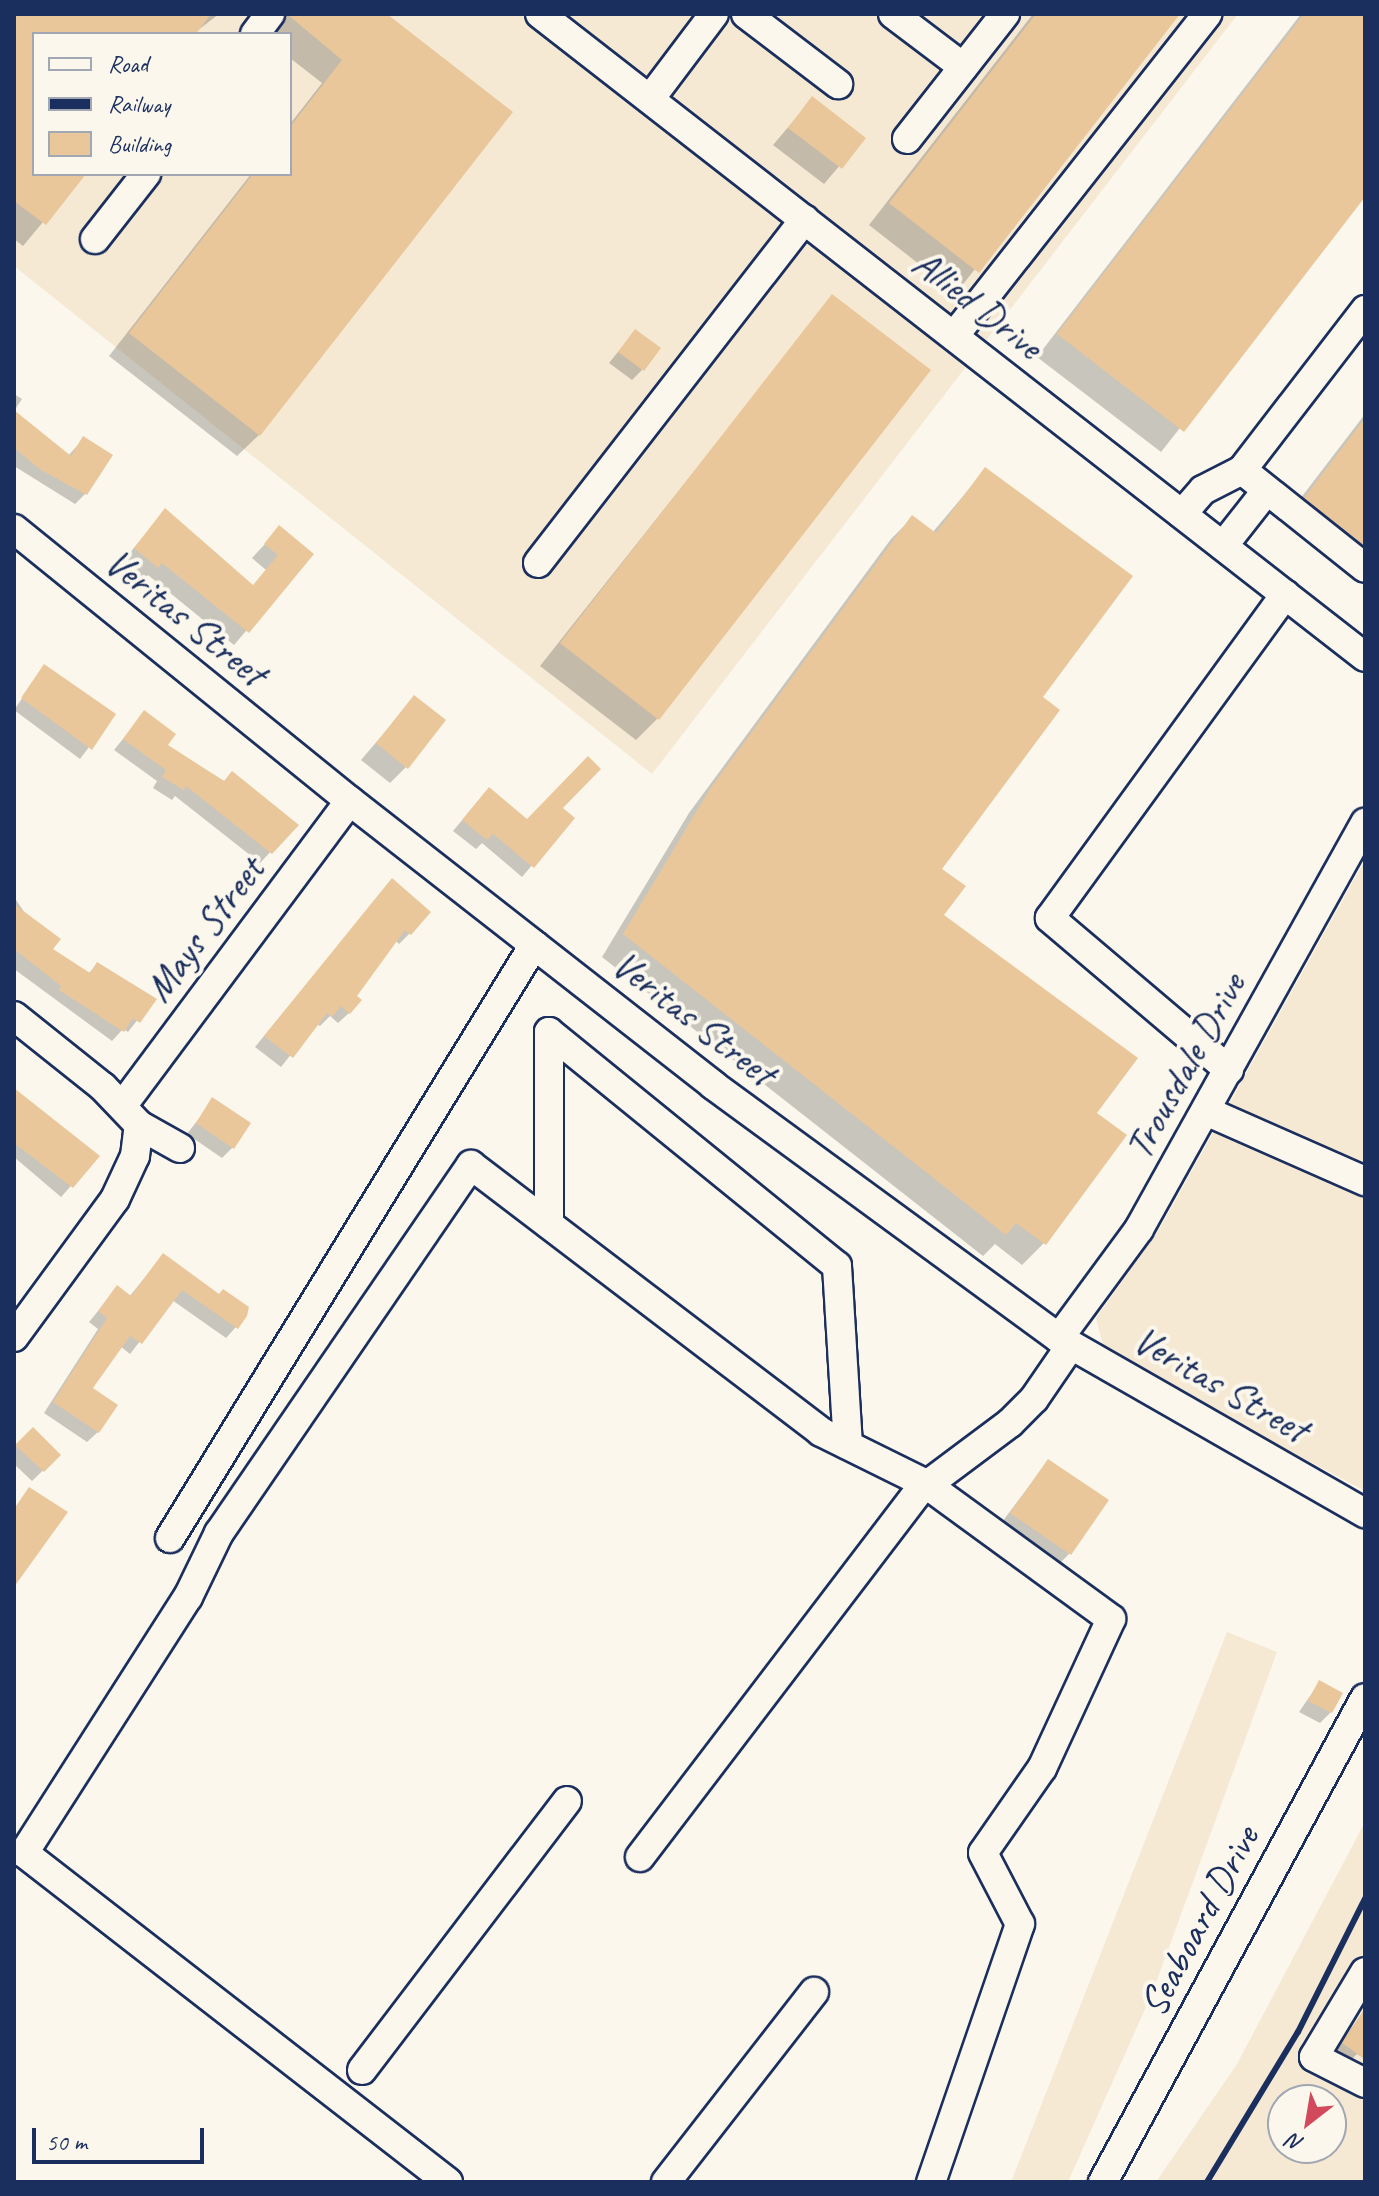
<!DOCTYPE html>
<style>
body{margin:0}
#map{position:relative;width:1379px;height:2196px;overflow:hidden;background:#fbf7ec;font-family:Caveat,sans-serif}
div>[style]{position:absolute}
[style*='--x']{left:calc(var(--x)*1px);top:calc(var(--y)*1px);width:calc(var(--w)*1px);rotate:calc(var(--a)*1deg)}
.built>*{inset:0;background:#f6e9d4}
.shadow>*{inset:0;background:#0003}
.building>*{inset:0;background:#eac79b}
.roads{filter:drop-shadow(2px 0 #1b2f5e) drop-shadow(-2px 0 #1b2f5e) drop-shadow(0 2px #1b2f5e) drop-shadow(0 -2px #1b2f5e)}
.minor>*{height:28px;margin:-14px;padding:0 14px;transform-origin:14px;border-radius:14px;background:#fbf7ec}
.rail>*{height:6px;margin:-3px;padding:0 3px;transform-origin:3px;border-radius:3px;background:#1b2f5e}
span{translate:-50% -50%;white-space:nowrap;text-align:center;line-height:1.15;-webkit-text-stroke:8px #fbf7ec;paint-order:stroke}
.street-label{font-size:40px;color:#1b2f5e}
.frame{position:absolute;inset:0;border:16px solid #1b2f5e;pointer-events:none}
.legend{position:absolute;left:32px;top:32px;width:260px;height:144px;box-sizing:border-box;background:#fbf7ec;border:2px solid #a1a7b3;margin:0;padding:10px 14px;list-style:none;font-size:24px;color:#1b2f5e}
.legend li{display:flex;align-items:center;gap:16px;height:40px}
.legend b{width:40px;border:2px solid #a1a7b3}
.north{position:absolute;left:1267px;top:2084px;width:80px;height:80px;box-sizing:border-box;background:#fbf7ec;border:2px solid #a1a7b3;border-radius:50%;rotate:211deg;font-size:22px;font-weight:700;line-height:32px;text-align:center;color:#1b2f5e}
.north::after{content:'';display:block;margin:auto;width:28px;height:36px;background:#d1495b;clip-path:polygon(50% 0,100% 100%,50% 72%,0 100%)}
.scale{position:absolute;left:32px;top:2128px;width:172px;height:36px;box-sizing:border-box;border:4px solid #1b2f5e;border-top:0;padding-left:10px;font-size:24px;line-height:28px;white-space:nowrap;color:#1b2f5e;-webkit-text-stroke:6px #fbf7ec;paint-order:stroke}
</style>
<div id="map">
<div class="built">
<i style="clip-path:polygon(evenodd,14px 14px,1238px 14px,652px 774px,14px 266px,14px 14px,34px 34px,290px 34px,290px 174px,34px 174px,34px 34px)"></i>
<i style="clip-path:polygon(1365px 860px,1365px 1491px,1105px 1353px,1096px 1318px,1161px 1226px)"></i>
<i style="clip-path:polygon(1227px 1632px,1277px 1652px,1153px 1991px,1068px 2182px,1011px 2182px)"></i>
<i style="clip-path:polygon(evenodd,1365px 1822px,1365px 2182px,1156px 2182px,1237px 2064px,1365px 1822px,1283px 2100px,1331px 2100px,1331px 2148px,1283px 2148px,1283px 2100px)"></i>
</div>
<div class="shadow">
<i style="clip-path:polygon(14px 14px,219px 14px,193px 34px,34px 34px,34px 174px,83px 174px,23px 246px,14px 239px)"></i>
<i style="clip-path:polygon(287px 14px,384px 14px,259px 435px,237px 456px,109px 356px,251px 174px,290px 174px,290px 124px,322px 83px,290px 58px,290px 34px,271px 34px)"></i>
<i style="clip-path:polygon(1033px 14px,1178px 14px,956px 293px,869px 225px)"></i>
<i style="clip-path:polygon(1301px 14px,1365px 14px,1365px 194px,1161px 452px,1037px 357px)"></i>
<i style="clip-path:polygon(812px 99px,863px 138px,824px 184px,773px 145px)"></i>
<i style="clip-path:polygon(832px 297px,658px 718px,636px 740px,540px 666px)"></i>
<i style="clip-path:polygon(635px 331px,642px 370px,632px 380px,609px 363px)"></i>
<i style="clip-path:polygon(14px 394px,22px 399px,14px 411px)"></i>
<i style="clip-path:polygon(1365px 414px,1365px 584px,1364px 585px,1284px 520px)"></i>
<i style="clip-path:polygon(83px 439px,85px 494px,75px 504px,14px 466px,14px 447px,68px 456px)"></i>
<i style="clip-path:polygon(986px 469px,939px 869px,941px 915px,1094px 1113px,1044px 1243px,1022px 1265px,995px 1244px,983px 1256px,602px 957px,689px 813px,891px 539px,912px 518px,932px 533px)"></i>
<i style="clip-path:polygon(165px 511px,252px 587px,266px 570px,252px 558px,280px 528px,312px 554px,234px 645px,148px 575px,144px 580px,122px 562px)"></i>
<i style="clip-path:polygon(44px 667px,113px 715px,80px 759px,14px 710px)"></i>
<i style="clip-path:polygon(414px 698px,406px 767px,390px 783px,361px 760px)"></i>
<i style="clip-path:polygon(144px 713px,165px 745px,296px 825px,260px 863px,175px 796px,172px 800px,153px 788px,157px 781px,114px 750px)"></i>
<i style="clip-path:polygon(479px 800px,527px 822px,560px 808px,572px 818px,522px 877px,482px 843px,476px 849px,453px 831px)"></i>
<i style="clip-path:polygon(392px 880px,410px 933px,399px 944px,395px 940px,355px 996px,359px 1000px,349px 1013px,338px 1023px,330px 1016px,320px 1026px,316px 1023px,281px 1067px,255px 1047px)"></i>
<i style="clip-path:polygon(14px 897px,50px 950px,88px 974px,97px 964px,154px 999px,128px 1032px,123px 1029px,112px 1041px,14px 969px)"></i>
<i style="clip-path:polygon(14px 1090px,97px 1157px,61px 1197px,14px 1157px)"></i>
<i style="clip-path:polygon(213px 1100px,233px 1147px,222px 1158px,187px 1134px)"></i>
<i style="clip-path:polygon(163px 1255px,236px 1327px,226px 1338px,172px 1300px,130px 1354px,120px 1346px,90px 1388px,98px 1432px,87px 1442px,44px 1413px,98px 1329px,89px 1322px,117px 1288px,129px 1297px)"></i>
<i style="clip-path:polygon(33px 1430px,59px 1455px,32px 1481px,14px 1464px,14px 1449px)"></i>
<i style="clip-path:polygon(1048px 1461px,1070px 1553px,1054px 1569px,996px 1530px)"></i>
<i style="clip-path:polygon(1319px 1683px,1331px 1712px,1320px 1723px,1299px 1712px)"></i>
<i style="clip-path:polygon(1365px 2009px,1365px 2059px,1357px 2054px,1348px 2063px,1334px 2053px)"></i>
</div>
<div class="building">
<i style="clip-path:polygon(14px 14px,211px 14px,196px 34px,34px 34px,34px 174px,86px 174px,46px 225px,14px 201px)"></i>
<i style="clip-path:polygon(287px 14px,387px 14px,513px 112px,260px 436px,129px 333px,253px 174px,290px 174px,290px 127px,342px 60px)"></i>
<i style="clip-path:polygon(1036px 14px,1180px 14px,979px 273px,889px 203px)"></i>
<i style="clip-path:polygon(1304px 14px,1365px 14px,1365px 197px,1184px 432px,1057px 334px)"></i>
<i style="clip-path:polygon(812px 96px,866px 138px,842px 169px,788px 128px)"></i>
<i style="clip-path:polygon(832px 294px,931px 370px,659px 720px,560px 643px)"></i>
<i style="clip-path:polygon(635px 329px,661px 348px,644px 371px,618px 352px)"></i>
<i style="clip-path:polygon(14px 410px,71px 456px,83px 436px,113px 455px,87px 495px,41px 470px,14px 448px)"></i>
<i style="clip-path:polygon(1365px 418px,1365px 546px,1304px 498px)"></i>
<i style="clip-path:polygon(985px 467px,1133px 576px,1043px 697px,1060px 710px,942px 869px,966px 886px,944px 915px,1138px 1058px,1097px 1113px,1127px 1135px,1046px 1245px,1016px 1223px,1006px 1235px,623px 934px,710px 789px,912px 515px,936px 533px)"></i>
<i style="clip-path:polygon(165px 508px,253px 585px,278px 555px,264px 544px,279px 525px,314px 554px,249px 633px,162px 563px,158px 568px,134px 548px)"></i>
<i style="clip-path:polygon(44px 664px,116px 714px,92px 750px,21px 698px)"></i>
<i style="clip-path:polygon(414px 695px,446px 720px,408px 769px,376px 743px)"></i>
<i style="clip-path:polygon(144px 710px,176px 734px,168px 745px,224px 781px,232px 771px,299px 825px,272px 854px,186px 786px,184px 790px,162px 777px,166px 770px,123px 739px)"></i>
<i style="clip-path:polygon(588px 756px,601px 769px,563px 808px,575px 818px,534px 868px,493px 834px,487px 840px,462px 820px,489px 787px,527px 819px)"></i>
<i style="clip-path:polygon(392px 878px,431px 912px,411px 935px,405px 930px,357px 996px,362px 1000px,350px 1014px,341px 1006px,332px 1017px,327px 1013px,293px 1058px,264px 1036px)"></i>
<i style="clip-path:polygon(14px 904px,61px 939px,53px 949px,90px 973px,97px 962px,157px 999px,140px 1023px,133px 1018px,124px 1032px,59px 990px,61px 986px,14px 949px)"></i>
<i style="clip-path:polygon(14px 1088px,100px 1156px,73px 1188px,14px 1143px)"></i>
<i style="clip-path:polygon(212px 1097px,251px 1123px,234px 1149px,196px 1123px)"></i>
<i style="clip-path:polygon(163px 1253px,219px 1294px,223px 1289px,249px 1307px,247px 1316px,238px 1329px,182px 1290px,142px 1344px,130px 1336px,93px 1388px,118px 1405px,99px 1433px,53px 1402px,107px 1318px,98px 1311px,117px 1285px,131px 1296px)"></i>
<i style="clip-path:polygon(33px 1427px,61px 1455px,44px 1472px,15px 1445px)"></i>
<i style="clip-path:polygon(1048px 1459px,1109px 1500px,1071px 1555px,1010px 1513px)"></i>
<i style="clip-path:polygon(29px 1487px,68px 1512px,14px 1587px,14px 1509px)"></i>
<i style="clip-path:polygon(1319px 1680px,1343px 1693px,1332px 1713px,1308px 1701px)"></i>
<i style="clip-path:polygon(1365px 2009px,1365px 2059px,1342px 2043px)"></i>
</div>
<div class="roads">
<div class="minor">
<i style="--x:540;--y:14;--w:1046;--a:37.93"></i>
<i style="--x:746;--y:14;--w:116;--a:37.3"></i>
<i style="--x:893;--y:14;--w:88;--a:37.1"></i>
<i style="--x:255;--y:34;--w:25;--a:-53"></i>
<i style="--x:650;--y:99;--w:106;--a:-53"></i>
<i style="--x:907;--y:139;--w:159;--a:-51.9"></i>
<i style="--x:95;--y:239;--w:83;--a:-51.9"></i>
<i style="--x:954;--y:336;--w:410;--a:-51.8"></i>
<i style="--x:1242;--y:470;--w:157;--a:38.5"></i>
<i style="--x:1182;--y:514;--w:32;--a:-49"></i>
<i style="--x:1203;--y:490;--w:44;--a:-27.1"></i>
<i style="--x:1242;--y:470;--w:202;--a:-52.4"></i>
<i style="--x:14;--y:529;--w:432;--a:39"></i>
<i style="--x:350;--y:801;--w:461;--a:38"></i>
<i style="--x:713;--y:1085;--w:429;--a:36.2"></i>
<i style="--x:1059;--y:1338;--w:353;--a:29.8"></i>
<i style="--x:1223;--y:546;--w:71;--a:-51.8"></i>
<i style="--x:538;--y:563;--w:435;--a:-52.2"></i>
<i style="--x:14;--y:1016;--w:114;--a:38.6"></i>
<i style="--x:103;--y:1087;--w:52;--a:46.5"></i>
<i style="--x:139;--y:1125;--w:47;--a:29.3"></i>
<i style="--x:1229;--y:1070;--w:235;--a:-139.7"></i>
<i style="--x:1050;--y:918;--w:400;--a:-54"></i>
<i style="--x:123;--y:1105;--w:379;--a:-53.3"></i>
<i style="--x:1206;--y:1111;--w:174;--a:23.8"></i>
<i style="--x:549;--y:1224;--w:192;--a:-90"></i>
<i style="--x:549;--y:1032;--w:371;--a:39.1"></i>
<i style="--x:837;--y:1266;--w:179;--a:86.5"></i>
<i style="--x:14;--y:1337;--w:171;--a:-53.8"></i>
<i style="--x:115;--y:1199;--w:47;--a:-65.1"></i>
<i style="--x:135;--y:1156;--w:31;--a:-83"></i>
<i style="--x:1059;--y:1338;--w:135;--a:-53.7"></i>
<i style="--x:1139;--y:1229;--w:465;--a:-60.9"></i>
<i style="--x:170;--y:1538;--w:696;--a:-58.46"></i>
<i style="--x:640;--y:1857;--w:460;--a:-52.7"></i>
<i style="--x:919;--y:1491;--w:114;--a:-36.8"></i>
<i style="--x:1010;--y:1423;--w:34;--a:-45"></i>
<i style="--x:1034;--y:1399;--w:65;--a:-55.6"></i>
<i style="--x:1365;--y:1972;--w:99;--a:121"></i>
<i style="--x:1314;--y:2057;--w:57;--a:27"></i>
<i style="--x:362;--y:2070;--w:338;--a:-52.7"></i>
<i style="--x:448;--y:2182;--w:537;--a:-142.19"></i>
<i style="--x:24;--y:1853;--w:304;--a:-57.4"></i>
<i style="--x:188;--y:1597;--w:71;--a:-64.2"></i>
<i style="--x:219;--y:1533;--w:446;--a:-55.6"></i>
<i style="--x:471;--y:1165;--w:440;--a:37.3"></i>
<i style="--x:821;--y:1432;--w:117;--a:26.3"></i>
<i style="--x:926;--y:1484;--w:229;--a:36.1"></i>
<i style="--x:1111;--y:1619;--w:164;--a:114.8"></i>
<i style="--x:1042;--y:1768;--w:103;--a:124.8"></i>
<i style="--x:983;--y:1853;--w:80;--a:62.5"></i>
<i style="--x:1020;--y:1924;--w:273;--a:109"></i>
<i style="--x:666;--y:2182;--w:241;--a:-52.1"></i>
<i style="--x:1103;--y:2182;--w:550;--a:-61.57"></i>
</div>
</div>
<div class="rail">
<i style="--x:1207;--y:2182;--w:175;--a:-58.8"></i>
<i style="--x:1298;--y:2032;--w:149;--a:-63.3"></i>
</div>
<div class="street-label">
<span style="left:978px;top:304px;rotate:38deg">Allied Drive</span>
<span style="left:186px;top:617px;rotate:39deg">Veritas Street</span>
<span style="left:204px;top:929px;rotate:-53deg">Mays Street</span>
<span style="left:694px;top:1018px;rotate:38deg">Veritas Street</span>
<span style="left:1185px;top:1066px;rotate:-61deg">Trousdale Drive</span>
<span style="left:1221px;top:1384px;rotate:30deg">Veritas Street</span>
<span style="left:1199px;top:1921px;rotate:-62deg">Seaboard Drive</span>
</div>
<div class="frame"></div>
<ul class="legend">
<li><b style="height:10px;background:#fbf7ec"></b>Road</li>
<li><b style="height:10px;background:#1b2f5e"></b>Railway</li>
<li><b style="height:22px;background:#eac79b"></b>Building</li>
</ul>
<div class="north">N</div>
<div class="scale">50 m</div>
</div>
